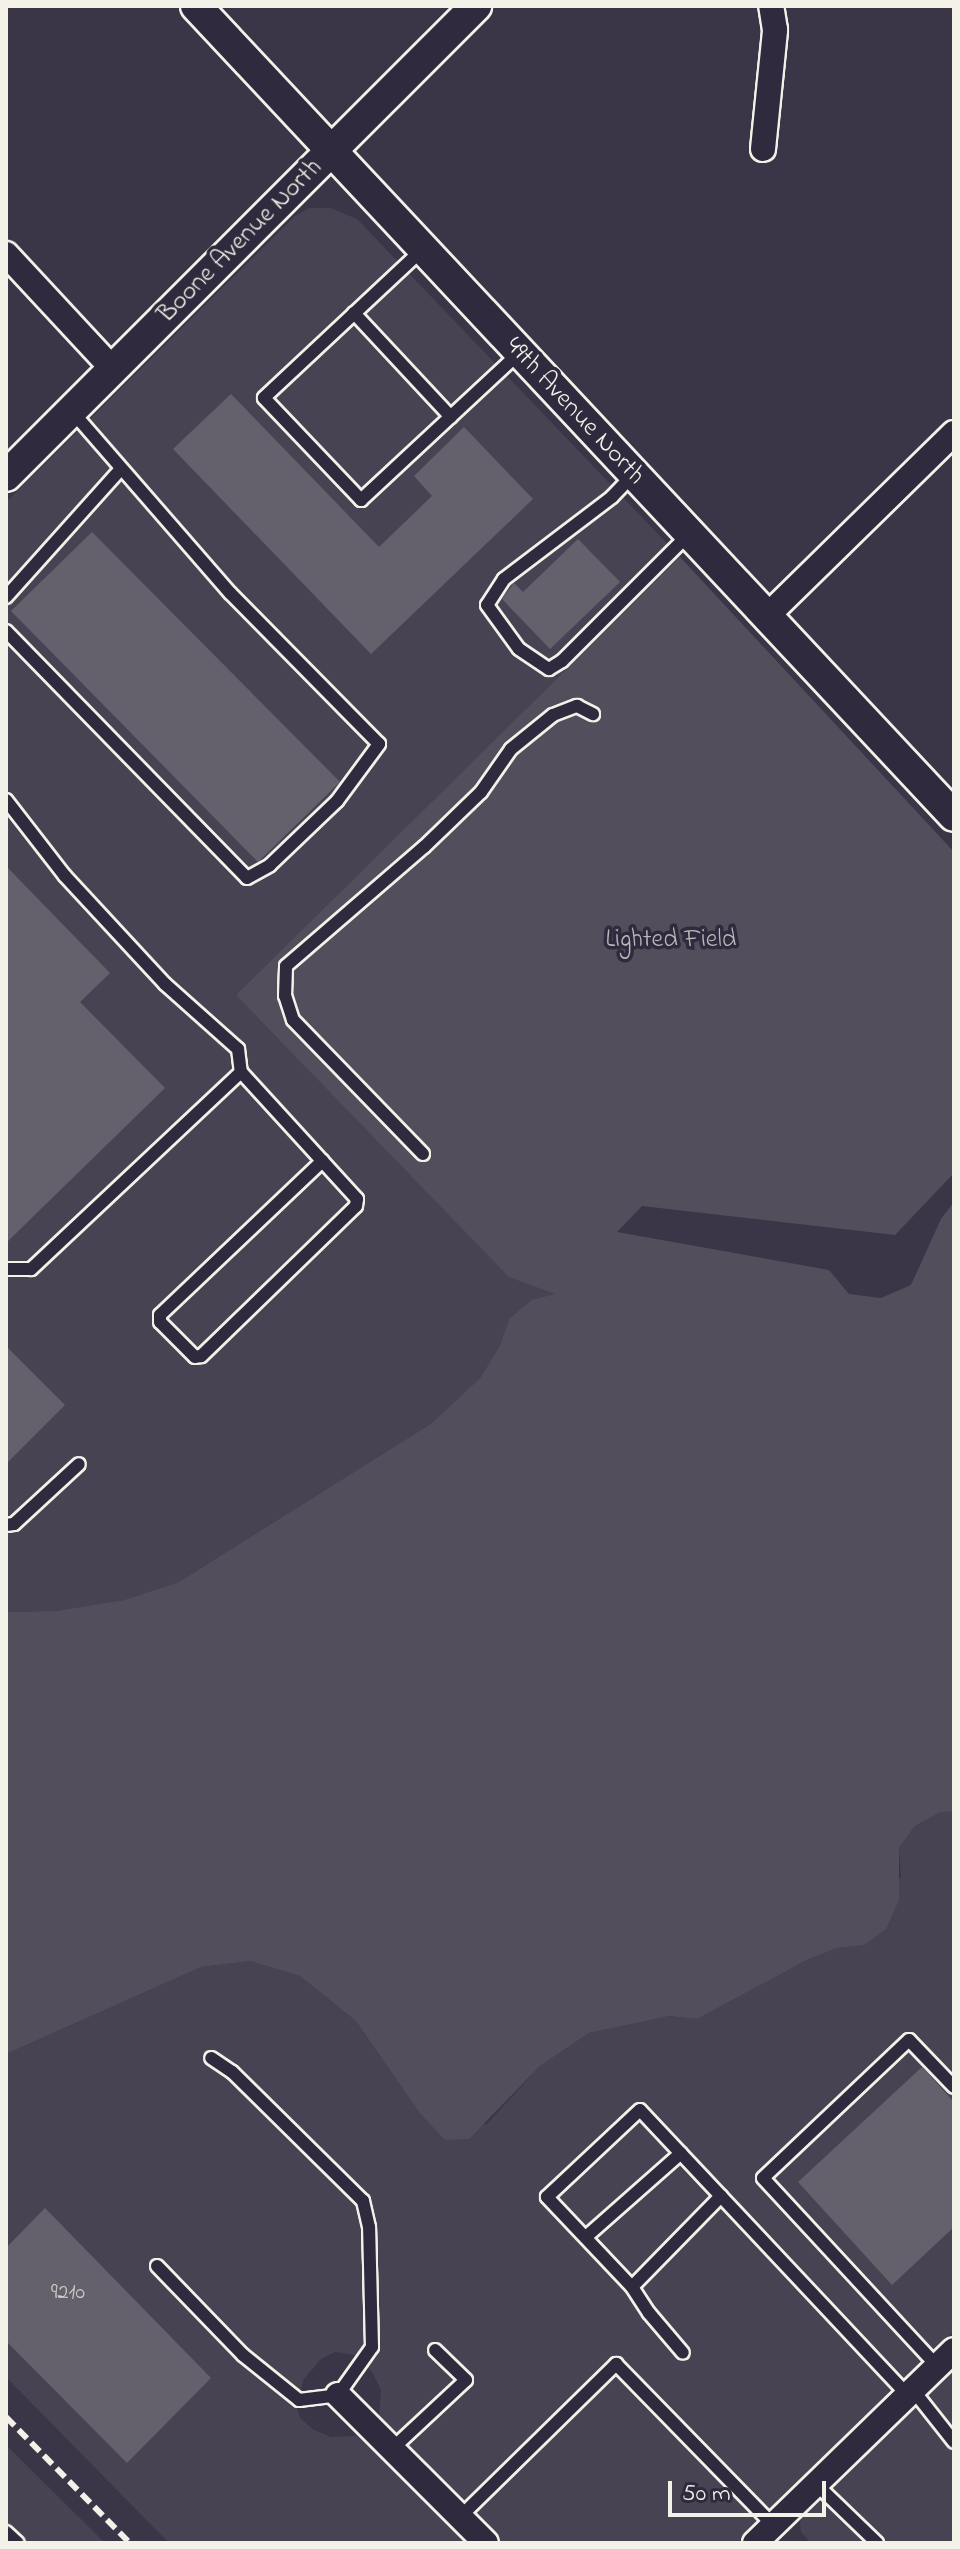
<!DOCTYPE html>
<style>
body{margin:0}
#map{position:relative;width:960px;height:2549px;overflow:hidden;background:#3b3647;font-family:"Indie Flower",sans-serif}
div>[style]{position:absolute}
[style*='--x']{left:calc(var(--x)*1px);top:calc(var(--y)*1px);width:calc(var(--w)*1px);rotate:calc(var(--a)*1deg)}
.built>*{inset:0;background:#484352}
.green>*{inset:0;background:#534e5c}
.building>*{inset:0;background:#65616c}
.roads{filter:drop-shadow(2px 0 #f4f1e8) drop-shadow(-2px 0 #f4f1e8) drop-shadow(0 2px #f4f1e8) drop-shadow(0 -2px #f4f1e8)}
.service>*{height:12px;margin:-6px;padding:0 6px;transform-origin:6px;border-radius:6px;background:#2f2a3d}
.minor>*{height:24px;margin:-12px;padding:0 12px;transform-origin:12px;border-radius:12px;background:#2f2a3d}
.tertiary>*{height:30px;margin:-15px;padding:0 15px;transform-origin:15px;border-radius:15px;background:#2f2a3d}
.rail>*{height:6px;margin-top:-3px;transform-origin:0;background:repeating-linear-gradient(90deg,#f4f1e8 0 12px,transparent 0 18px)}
span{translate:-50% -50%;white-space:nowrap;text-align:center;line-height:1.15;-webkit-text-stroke:7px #2f2a3d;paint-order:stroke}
.number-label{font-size:22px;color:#d0cdc9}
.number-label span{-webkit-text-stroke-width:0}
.street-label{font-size:26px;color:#f4f1e8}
.park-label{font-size:26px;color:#bcb8b7}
.frame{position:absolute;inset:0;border:8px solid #f4f1e8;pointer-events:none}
.scale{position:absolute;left:668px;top:2481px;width:158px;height:36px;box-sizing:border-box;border:4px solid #f4f1e8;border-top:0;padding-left:10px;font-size:24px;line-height:28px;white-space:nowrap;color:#f4f1e8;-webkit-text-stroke:6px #2f2a3d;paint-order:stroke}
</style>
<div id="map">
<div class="built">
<i style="clip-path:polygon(309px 208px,331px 208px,357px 219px,680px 557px,236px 995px,556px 1294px,511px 1318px,500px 1345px,481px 1377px,432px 1423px,179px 1582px,124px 1600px,56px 1611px,6px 1612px,6px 502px,295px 216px)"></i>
<i style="clip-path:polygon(940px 1811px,954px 1811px,954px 2331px,737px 2543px,500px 2543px,385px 2426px,379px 2416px,381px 2390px,372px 2372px,355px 2355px,335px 2352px,321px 2359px,304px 2379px,296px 2405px,300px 2418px,314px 2430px,331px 2437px,356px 2436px,366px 2443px,468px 2543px,169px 2543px,6px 2377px,6px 2054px,201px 1967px,250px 1961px,300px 1976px,356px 2021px,419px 2112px,487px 2124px,540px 2066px,589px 2033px,669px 2016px,697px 2019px,807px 1960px,837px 1948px,864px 1945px,901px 1876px,899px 1848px,915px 1826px)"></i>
<i style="clip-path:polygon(954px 2370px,954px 2543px,811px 2543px,801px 2532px,800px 2522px,806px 2513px)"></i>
<i style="clip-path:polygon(6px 2445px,105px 2543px,6px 2543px)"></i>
</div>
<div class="green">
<i style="clip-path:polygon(680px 557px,954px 852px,954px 1173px,895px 1235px,642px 1206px,617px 1232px,829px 1270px,849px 1294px,881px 1298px,911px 1285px,941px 1219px,954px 1202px,954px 1811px,940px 1812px,915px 1826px,899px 1848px,899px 1900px,886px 1929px,864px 1945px,837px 1948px,807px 1960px,697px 2019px,669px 2016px,589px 2033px,540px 2066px,469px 2139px,445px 2140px,419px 2112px,356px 2021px,300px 1976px,250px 1961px,201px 1967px,6px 2054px,6px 1612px,56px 1611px,124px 1600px,179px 1582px,432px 1423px,481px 1377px,500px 1345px,510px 1318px,532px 1300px,555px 1294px,509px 1277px,236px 995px)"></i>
</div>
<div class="building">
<i style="clip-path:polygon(231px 394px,379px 547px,432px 496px,414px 476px,464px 427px,533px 499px,371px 654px,173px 449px)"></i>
<i style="clip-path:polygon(92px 532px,340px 782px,258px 862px,11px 611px)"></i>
<i style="clip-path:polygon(578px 539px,620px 582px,550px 649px,502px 599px,514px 583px,523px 592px)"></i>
<i style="clip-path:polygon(6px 866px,110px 973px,80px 1002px,165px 1088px,6px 1243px)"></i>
<i style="clip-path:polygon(6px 1346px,65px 1405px,6px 1464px)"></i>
<i style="clip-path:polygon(922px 2067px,954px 2102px,954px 2227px,892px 2285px,798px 2182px)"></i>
<i style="clip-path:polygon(45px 2208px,211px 2378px,127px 2463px,6px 2341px,6px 2248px)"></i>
</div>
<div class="roads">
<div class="service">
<i style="--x:423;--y:249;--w:218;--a:136.9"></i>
<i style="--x:264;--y:398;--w:141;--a:46.4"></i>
<i style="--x:361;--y:500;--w:216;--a:-42.9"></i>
<i style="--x:354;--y:313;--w:142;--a:47"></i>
<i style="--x:634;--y:474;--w:32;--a:134"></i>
<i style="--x:612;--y:497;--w:136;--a:142.8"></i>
<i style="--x:504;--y:579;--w:31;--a:123"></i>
<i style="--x:487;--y:605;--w:54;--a:54"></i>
<i style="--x:519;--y:649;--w:36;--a:34"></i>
<i style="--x:549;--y:669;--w:15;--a:-32"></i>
<i style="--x:562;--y:661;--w:180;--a:-45"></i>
<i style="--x:6;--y:597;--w:172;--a:-48.1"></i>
<i style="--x:6;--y:631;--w:345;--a:45.7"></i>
<i style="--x:247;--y:878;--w:26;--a:-29"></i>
<i style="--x:270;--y:865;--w:93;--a:-43.7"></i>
<i style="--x:337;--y:801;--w:71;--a:-53.6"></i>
<i style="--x:379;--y:744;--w:212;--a:-134.6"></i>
<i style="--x:230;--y:593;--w:242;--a:-131"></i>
<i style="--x:6;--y:800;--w:96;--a:52.2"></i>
<i style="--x:65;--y:876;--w:147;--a:47.2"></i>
<i style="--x:165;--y:984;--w:98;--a:41.7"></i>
<i style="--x:238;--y:1049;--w:23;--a:83"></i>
<i style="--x:241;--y:1072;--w:288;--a:136.8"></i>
<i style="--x:31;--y:1269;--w:25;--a:180"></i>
<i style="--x:241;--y:1072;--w:172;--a:47.6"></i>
<i style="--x:357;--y:1199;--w:7;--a:98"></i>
<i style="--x:356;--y:1206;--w:216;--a:135.9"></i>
<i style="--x:201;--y:1356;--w:6;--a:171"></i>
<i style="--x:195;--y:1357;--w:49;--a:-135"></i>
<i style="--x:160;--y:1322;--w:7;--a:-90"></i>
<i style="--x:160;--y:1315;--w:224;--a:-43.5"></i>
<i style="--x:423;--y:1154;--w:187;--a:-134.1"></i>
<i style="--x:293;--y:1020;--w:25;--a:-108"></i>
<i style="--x:285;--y:996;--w:30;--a:-88"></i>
<i style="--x:286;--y:966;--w:182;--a:-40.8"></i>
<i style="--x:424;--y:847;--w:79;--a:-44"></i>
<i style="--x:481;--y:792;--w:52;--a:-55.1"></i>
<i style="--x:511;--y:749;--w:54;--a:-39"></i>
<i style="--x:553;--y:715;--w:26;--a:-21"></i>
<i style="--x:577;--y:706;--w:18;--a:27"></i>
<i style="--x:6;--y:1525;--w:8;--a:-7"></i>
<i style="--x:14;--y:1524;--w:88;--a:-42.7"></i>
<i style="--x:721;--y:2196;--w:127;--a:134.4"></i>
<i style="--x:632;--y:2287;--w:124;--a:-133.4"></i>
<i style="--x:547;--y:2197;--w:127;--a:-43.1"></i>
<i style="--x:640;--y:2110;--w:391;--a:46.8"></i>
<i style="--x:587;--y:2236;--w:125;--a:-41.4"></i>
<i style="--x:157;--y:2266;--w:124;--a:46"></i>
<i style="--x:243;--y:2355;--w:72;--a:38.8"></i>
<i style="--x:299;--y:2400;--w:39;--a:-7"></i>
<i style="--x:338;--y:2395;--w:59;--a:-54.7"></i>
<i style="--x:372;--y:2347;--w:120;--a:-91.4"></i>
<i style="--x:369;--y:2227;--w:27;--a:-103"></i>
<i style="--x:363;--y:2201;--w:184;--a:-135.4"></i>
<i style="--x:232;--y:2072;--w:25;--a:-146"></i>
<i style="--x:632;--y:2287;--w:31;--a:57"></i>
<i style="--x:649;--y:2313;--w:52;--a:49.6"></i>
<i style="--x:937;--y:2366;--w:256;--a:-132.8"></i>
<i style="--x:763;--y:2178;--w:201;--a:-43.4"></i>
<i style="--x:909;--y:2040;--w:65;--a:46.2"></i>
<i style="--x:913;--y:2390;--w:66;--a:51.7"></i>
<i style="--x:392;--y:2449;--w:101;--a:-43"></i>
<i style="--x:466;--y:2380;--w:43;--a:-135.9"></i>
<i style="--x:816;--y:2484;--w:85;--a:44"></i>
<i style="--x:460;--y:2517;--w:219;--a:-44.4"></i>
<i style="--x:616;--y:2364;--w:226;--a:45.7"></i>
<i style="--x:6;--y:2532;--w:16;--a:43"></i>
</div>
<div class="minor">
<i style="--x:763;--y:149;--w:120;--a:-84.2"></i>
<i style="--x:775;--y:30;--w:24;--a:-99"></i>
<i style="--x:6;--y:254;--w:156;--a:47.1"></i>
<i style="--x:766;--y:617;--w:263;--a:-44.4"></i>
<i style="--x:338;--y:2395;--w:209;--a:45"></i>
<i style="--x:755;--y:2543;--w:277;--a:-44.1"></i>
</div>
<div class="tertiary">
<i style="--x:196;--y:6;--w:1109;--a:46.9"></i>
<i style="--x:6;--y:476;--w:665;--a:-45"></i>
</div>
</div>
<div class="rail">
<i style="--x:6;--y:2417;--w:177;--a:45.5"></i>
</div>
<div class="number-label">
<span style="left:68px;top:2294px">9210</span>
</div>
<div class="street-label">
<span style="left:241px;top:242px;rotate:-45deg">Boone Avenue North</span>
<span style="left:574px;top:412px;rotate:47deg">49th Avenue North</span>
</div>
<div class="park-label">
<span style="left:671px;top:941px">Lighted Field</span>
</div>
<div class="frame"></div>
<div class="scale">50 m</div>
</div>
